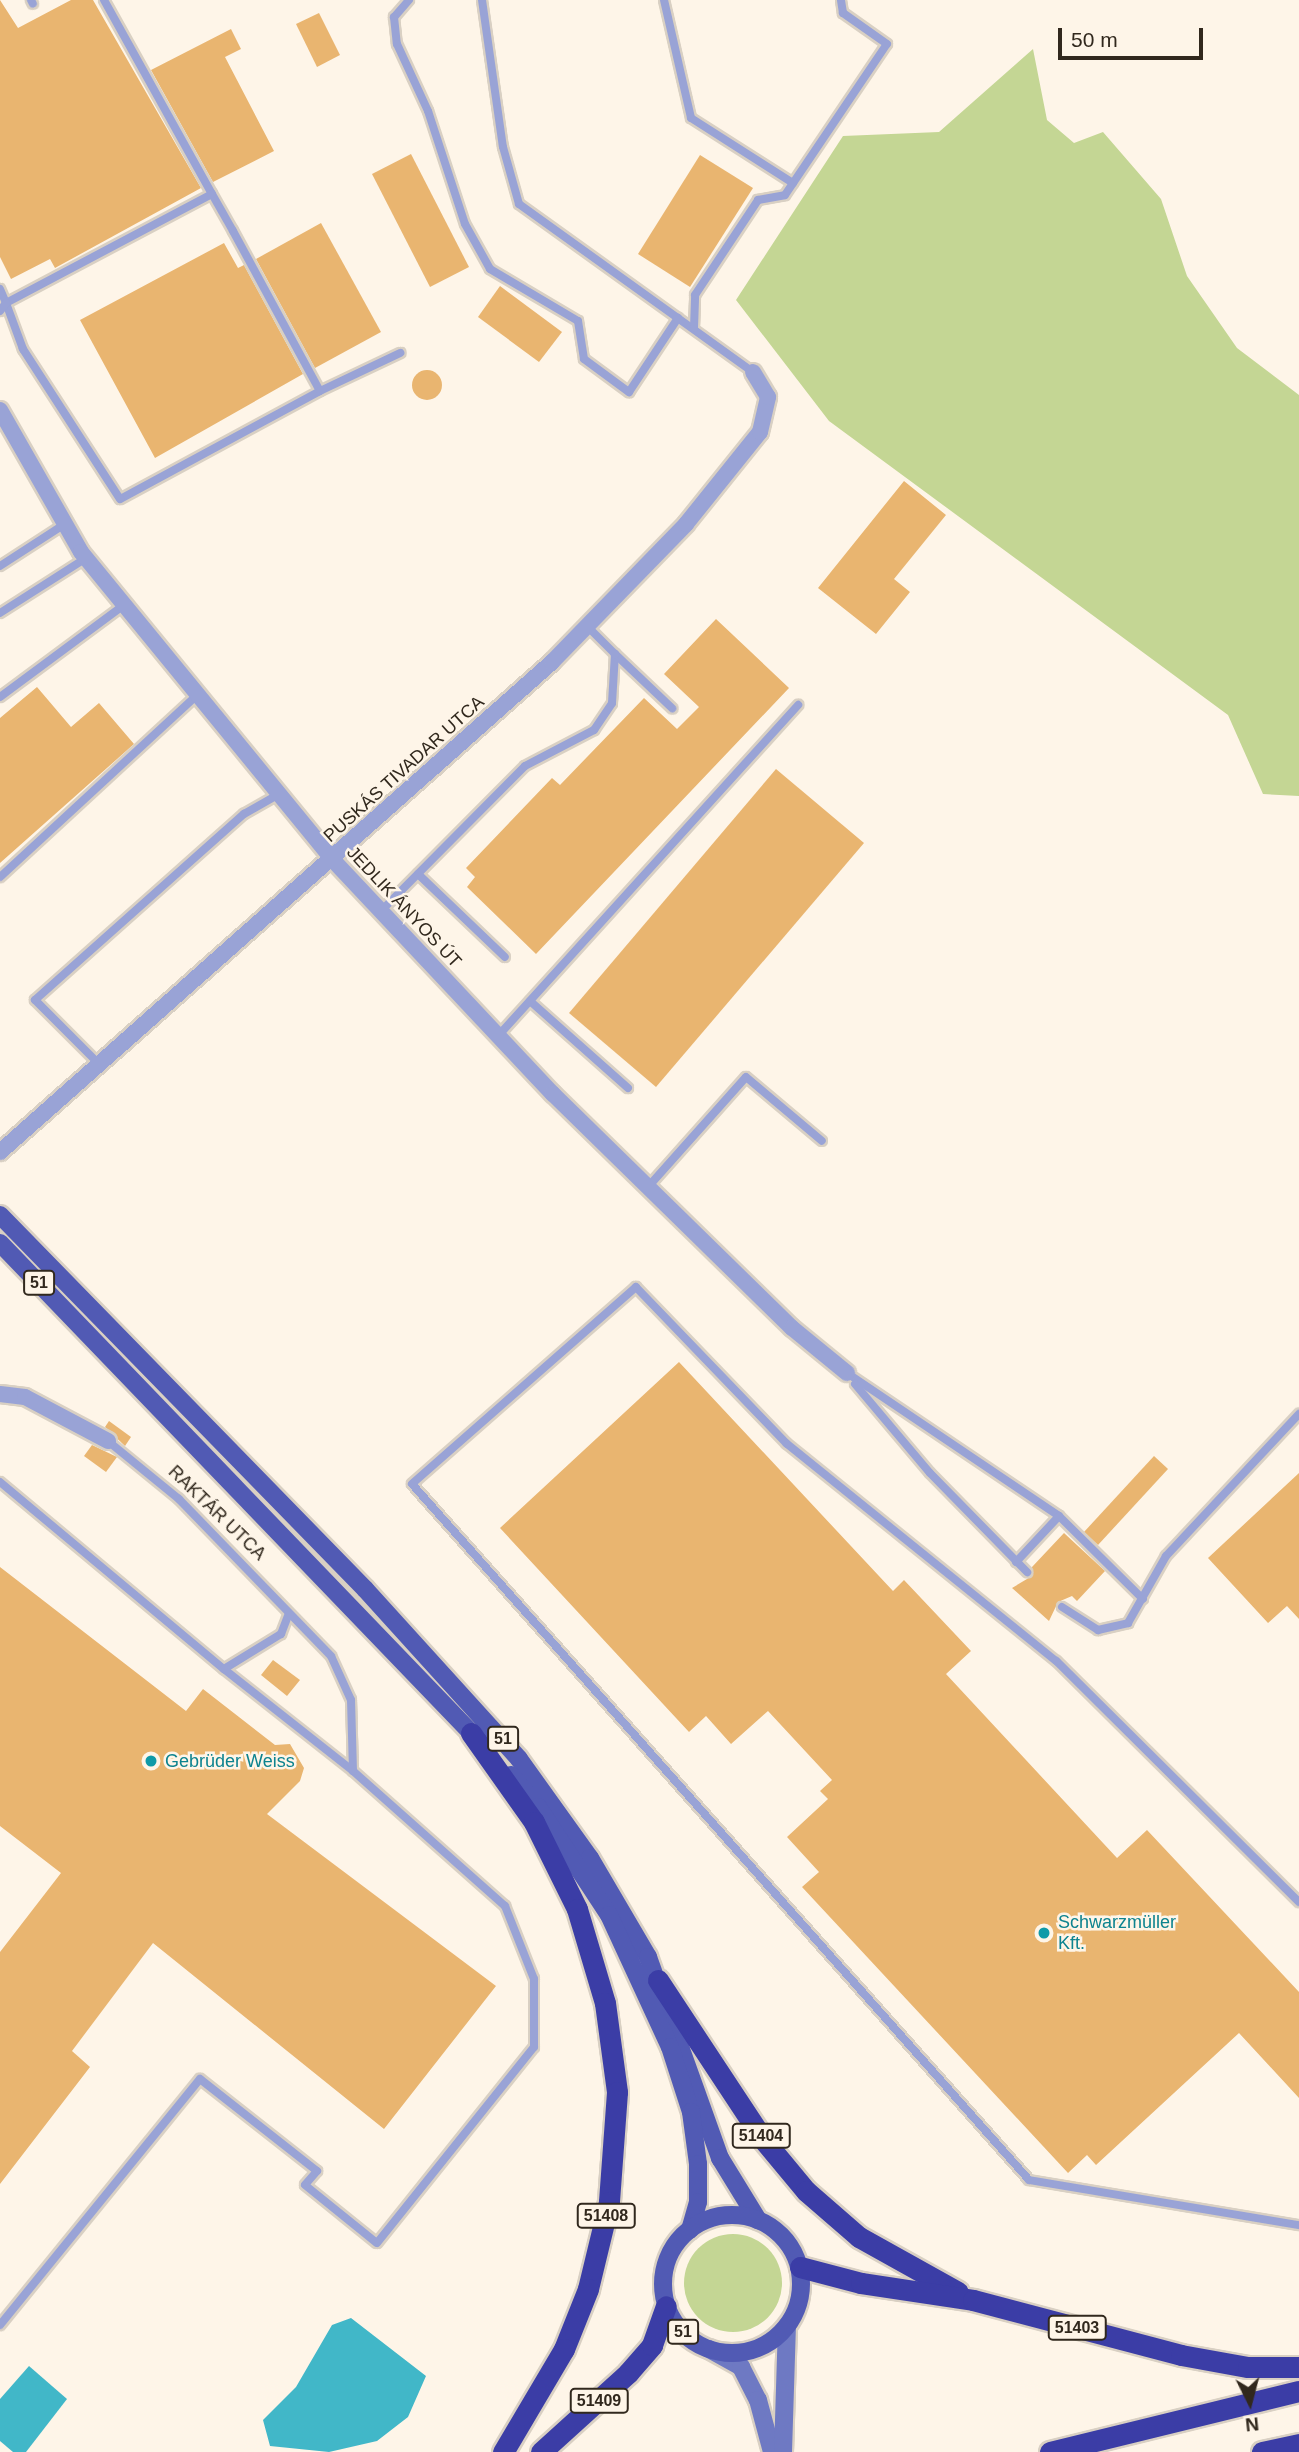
<!DOCTYPE html>
<meta charset="utf-8">
<style>
body{margin:0}
#map{position:relative;width:1299px;height:2452px;overflow:hidden;background:#fef5e8;font-family:Arial,sans-serif}
div>[style]{position:absolute}
[style*='--x']{left:calc(var(--x)*1px);top:calc(var(--y)*1px);width:calc(var(--w)*1px);rotate:calc(var(--a)*1deg)}
.green>*{inset:0;background:#c4d694}
.round{border-radius:50%}
.water>*{inset:0;background:#41b7c8}
.building>*{inset:0;background:#e9b570}
.roads{filter:drop-shadow(2px 0 #d9d0c3) drop-shadow(-2px 0 #d9d0c3) drop-shadow(0 2px #d9d0c3) drop-shadow(0 -2px #d9d0c3)}
.lane>*{height:8px;margin:-4px;padding:0 4px;transform-origin:4px;border-radius:4px;background:#99a3d6}
.street>*{height:16px;margin:-8px;padding:0 8px;transform-origin:8px;border-radius:8px;background:#99a3d6}
.secondary>*{height:18px;margin:-9px;padding:0 9px;transform-origin:9px;border-radius:9px;background:#6e79c3}
.primary>*{height:18px;margin:-9px;padding:0 9px;transform-origin:9px;border-radius:9px;background:#515ab4}
.primary>.ring{margin:-9px;padding:0;box-sizing:content-box;background:none;border:18px solid #515ab4;border-radius:50%}
.highway>*{height:21px;margin:-10.5px;padding:0 10.5px;transform-origin:10.5px;border-radius:10.5px;background:#3b3da6}
.dots>*{width:19px;height:19px;translate:-50% -50%;box-sizing:border-box;border:4px solid #fef5e8;border-radius:50%}
span{translate:-50% -50%;white-space:nowrap;text-align:center;line-height:1.15;-webkit-text-stroke:5px #fef5e8;paint-order:stroke}
.shield-label span{padding:2px 5px;background:#fef5e8;border:2px solid;border-radius:5px;-webkit-text-stroke-width:0}
.shield-label{font-size:16px;color:#31281d;font-weight:700}
.street-label{font-size:18px;color:#31281d}
.culture-label{font-size:18px;color:#0d838f}
.left{translate:0 -50%;text-align:left}
.north{position:absolute;left:1215px;top:2368px;width:70px;height:70px;-webkit-text-stroke:5px #fef5e8;paint-order:stroke;rotate:174deg;font-size:19px;font-weight:700;line-height:28px;text-align:center;color:#31281d}
.north::after{content:'';display:block;margin:auto;width:24px;height:32px;background:#31281d;clip-path:polygon(50% 0,100% 100%,50% 72%,0 100%)}
.scale{position:absolute;left:1058px;top:28px;width:145px;height:32px;box-sizing:border-box;border:4px solid #31281d;border-top:0;padding-left:9px;font-size:21px;line-height:24px;white-space:nowrap;color:#31281d;-webkit-text-stroke:5px #fef5e8;paint-order:stroke}
</style>
<div id="map">
<div class="green">
<i style="clip-path:polygon(1033px 49px,1047px 120px,1074px 143px,1103px 132px,1161px 199px,1187px 276px,1237px 348px,1299px 395px,1299px 796px,1263px 794px,1228px 715px,829px 421px,736px 300px,843px 136px,939px 132px)"></i>
<i class="round" style="left:684px;top:2234px;width:98px;height:98px"></i>
</div>
<div class="water">
<i style="clip-path:polygon(351px 2318px,426px 2376px,408px 2417px,377px 2441px,329px 2452px,270px 2446px,263px 2420px,296px 2387px,332px 2325px)"></i>
<i style="clip-path:polygon(29px 2366px,67px 2399px,26px 2452px,13px 2452px,0 2441px,0 2399px)"></i>
</div>
<div class="building">
<i style="clip-path:polygon(0 0,18px 28px,71px 0,93px 0,201px 188px,55px 268px,50px 259px,11px 279px,0 257px)"></i>
<i style="clip-path:polygon(319px 13px,340px 55px,317px 67px,296px 24px)"></i>
<i style="clip-path:polygon(231px 29px,241px 49px,225px 57px,274px 151px,213px 182px,151px 70px)"></i>
<i style="clip-path:polygon(411px 154px,469px 267px,430px 287px,372px 174px)"></i>
<i style="clip-path:polygon(700px 155px,753px 188px,690px 287px,638px 254px)"></i>
<i style="clip-path:polygon(321px 223px,381px 332px,315px 368px,256px 259px)"></i>
<i style="clip-path:polygon(224px 243px,238px 268px,244px 265px,303px 374px,155px 458px,80px 320px)"></i>
<i style="clip-path:polygon(500px 286px,562px 332px,539px 362px,478px 317px)"></i>
<i class="round" style="left:412px;top:370px;width:30px;height:30px"></i>
<i style="clip-path:polygon(904px 481px,946px 515px,894px 579px,910px 592px,876px 634px,818px 588px)"></i>
<i style="clip-path:polygon(716px 619px,789px 688px,536px 954px,467px 887px,475px 877px,466px 868px,552px 778px,560px 785px,644px 698px,677px 729px,699px 707px,664px 674px)"></i>
<i style="clip-path:polygon(37px 687px,71px 727px,99px 703px,134px 744px,0 863px,0 718px)"></i>
<i style="clip-path:polygon(776px 769px,864px 843px,656px 1087px,569px 1013px)"></i>
<i style="clip-path:polygon(679px 1362px,893px 1591px,904px 1580px,971px 1651px,946px 1674px,1117px 1858px,1147px 1830px,1299px 1992px,1299px 2098px,1239px 2033px,1096px 2165px,1087px 2155px,1068px 2173px,802px 1887px,819px 1872px,787px 1837px,828px 1799px,820px 1791px,832px 1780px,768px 1711px,731px 1744px,706px 1716px,689px 1732px,500px 1528px)"></i>
<i style="clip-path:polygon(109px 1421px,131px 1437px,125px 1446px,105px 1427px)"></i>
<i style="clip-path:polygon(92px 1445px,117px 1457px,106px 1472px,84px 1456px)"></i>
<i style="clip-path:polygon(1154px 1456px,1168px 1469px,1098px 1545px,1084px 1532px)"></i>
<i style="clip-path:polygon(1299px 1473px,1299px 1619px,1287px 1606px,1268px 1623px,1208px 1558px)"></i>
<i style="clip-path:polygon(1064px 1533px,1105px 1571px,1077px 1601px,1072px 1596px,1058px 1602px,1049px 1621px,1012px 1588px,1032px 1576px,1032px 1567px)"></i>
<i style="clip-path:polygon(0 1567px,186px 1711px,203px 1689px,275px 1745px,290px 1744px,304px 1768px,300px 1781px,267px 1814px,496px 1986px,384px 2129px,153px 1943px,72px 2051px,90px 2067px,0 2184px,0 1952px,61px 1873px,0 1826px)"></i>
<i style="clip-path:polygon(273px 1660px,300px 1680px,287px 1696px,261px 1675px)"></i>
</div>
<div class="roads">
<div class="lane">
<i style="--x:31;--y:0;--w:4;--a:63"></i>
<i style="--x:104;--y:0;--w:222;--a:60.9"></i>
<i style="--x:212;--y:194;--w:43;--a:60.4"></i>
<i style="--x:233;--y:231;--w:182;--a:61.5"></i>
<i style="--x:320;--y:391;--w:227;--a:151.6"></i>
<i style="--x:120;--y:499;--w:179;--a:-122.9"></i>
<i style="--x:23;--y:349;--w:49;--a:-110.3"></i>
<i style="--x:6;--y:303;--w:233;--a:-27.9"></i>
<i style="--x:409;--y:0;--w:23;--a:131"></i>
<i style="--x:394;--y:17;--w:27;--a:84"></i>
<i style="--x:397;--y:44;--w:74;--a:65.2"></i>
<i style="--x:428;--y:111;--w:119;--a:71.9"></i>
<i style="--x:465;--y:224;--w:51;--a:60.9"></i>
<i style="--x:490;--y:269;--w:102;--a:30.6"></i>
<i style="--x:578;--y:321;--w:38;--a:81"></i>
<i style="--x:584;--y:359;--w:56;--a:36.3"></i>
<i style="--x:629;--y:392;--w:89;--a:-56.5"></i>
<i style="--x:482;--y:0;--w:148;--a:81.9"></i>
<i style="--x:503;--y:147;--w:59;--a:74.3"></i>
<i style="--x:519;--y:204;--w:288;--a:35.7"></i>
<i style="--x:664;--y:0;--w:121;--a:77.1"></i>
<i style="--x:691;--y:118;--w:121;--a:32.5"></i>
<i style="--x:0;--y:289;--w:15;--a:67"></i>
<i style="--x:6;--y:303;--w:10;--a:127"></i>
<i style="--x:694;--y:328;--w:33;--a:-88"></i>
<i style="--x:695;--y:295;--w:114;--a:-56.4"></i>
<i style="--x:758;--y:200;--w:27;--a:-10"></i>
<i style="--x:785;--y:195;--w:182;--a:-56"></i>
<i style="--x:887;--y:44;--w:54;--a:-144.8"></i>
<i style="--x:843;--y:13;--w:13;--a:-99"></i>
<i style="--x:320;--y:391;--w:89;--a:-25.4"></i>
<i style="--x:0;--y:566;--w:77;--a:-32.9"></i>
<i style="--x:0;--y:613;--w:102;--a:-32.6"></i>
<i style="--x:615;--y:654;--w:79;--a:43.5"></i>
<i style="--x:0;--y:697;--w:154;--a:-36.6"></i>
<i style="--x:418;--y:874;--w:120;--a:43.7"></i>
<i style="--x:0;--y:877;--w:268;--a:-42.7"></i>
<i style="--x:381;--y:911;--w:204;--a:-45.2"></i>
<i style="--x:525;--y:766;--w:78;--a:-27.6"></i>
<i style="--x:594;--y:730;--w:32;--a:-56"></i>
<i style="--x:612;--y:703;--w:49;--a:-86.5"></i>
<i style="--x:615;--y:654;--w:40;--a:-135"></i>
<i style="--x:530;--y:1001;--w:131;--a:41.6"></i>
<i style="--x:498;--y:1036;--w:447;--a:-47.8"></i>
<i style="--x:100;--y:1065;--w:92;--a:-135"></i>
<i style="--x:35;--y:1000;--w:280;--a:-41.7"></i>
<i style="--x:244;--y:814;--w:40;--a:-29.7"></i>
<i style="--x:648;--y:1187;--w:147;--a:-48.3"></i>
<i style="--x:746;--y:1077;--w:99;--a:40.1"></i>
<i style="--x:847;--y:1373;--w:256;--a:34"></i>
<i style="--x:1059;--y:1516;--w:118;--a:44.7"></i>
<i style="--x:855;--y:1384;--w:116;--a:49.9"></i>
<i style="--x:930;--y:1473;--w:139;--a:45.6"></i>
<i style="--x:0;--y:1482;--w:292;--a:39.9"></i>
<i style="--x:224;--y:1669;--w:67;--a:-31.6"></i>
<i style="--x:281;--y:1634;--w:22;--a:-69"></i>
<i style="--x:1016;--y:1562;--w:63;--a:-46.9"></i>
<i style="--x:1062;--y:1607;--w:43;--a:32.6"></i>
<i style="--x:1098;--y:1630;--w:31;--a:-13"></i>
<i style="--x:1128;--y:1623;--w:77;--a:-60.4"></i>
<i style="--x:1166;--y:1556;--w:195;--a:-46.9"></i>
<i style="--x:224;--y:1669;--w:164;--a:38.3"></i>
<i style="--x:1299;--y:1902;--w:342;--a:-135.2"></i>
<i style="--x:1056;--y:1661;--w:346;--a:-141.1"></i>
<i style="--x:787;--y:1444;--w:218;--a:-133.9"></i>
<i style="--x:636;--y:1287;--w:298;--a:138.7"></i>
<i style="--x:412;--y:1484;--w:930;--a:48.44"></i>
<i style="--x:1029;--y:2180;--w:274;--a:9.5"></i>
<i style="--x:0;--y:2325;--w:317;--a:-50.9"></i>
<i style="--x:200;--y:2079;--w:149;--a:38.2"></i>
<i style="--x:317;--y:2171;--w:18;--a:131"></i>
<i style="--x:305;--y:2185;--w:92;--a:38.9"></i>
<i style="--x:377;--y:2243;--w:251;--a:-51.3"></i>
<i style="--x:534;--y:2047;--w:68;--a:-90"></i>
<i style="--x:534;--y:1979;--w:79;--a:-111.7"></i>
<i style="--x:505;--y:1906;--w:203;--a:-138.4"></i>
<i style="--x:353;--y:1771;--w:71;--a:-91.6"></i>
<i style="--x:351;--y:1700;--w:48;--a:-114.4"></i>
<i style="--x:331;--y:1656;--w:219;--a:-134.1"></i>
<i style="--x:179;--y:1499;--w:92;--a:-140.8"></i>
</div>
<div class="street">
<i style="--x:0;--y:410;--w:163;--a:60.3"></i>
<i style="--x:81;--y:552;--w:398;--a:50.7"></i>
<i style="--x:333;--y:860;--w:321;--a:46.8"></i>
<i style="--x:553;--y:1094;--w:334;--a:44.4"></i>
<i style="--x:792;--y:1328;--w:71;--a:39.3"></i>
<i style="--x:0;--y:1152;--w:738;--a:-41.59"></i>
<i style="--x:552;--y:662;--w:192;--a:-45.8"></i>
<i style="--x:686;--y:524;--w:118;--a:-51.2"></i>
<i style="--x:760;--y:432;--w:36;--a:-77"></i>
<i style="--x:768;--y:397;--w:29;--a:-121"></i>
<i style="--x:0;--y:1394;--w:25;--a:7"></i>
<i style="--x:25;--y:1397;--w:94;--a:27.9"></i>
</div>
<div class="secondary">
<i style="--x:709;--y:2349;--w:37;--a:29"></i>
<i style="--x:741;--y:2367;--w:37;--a:63"></i>
<i style="--x:758;--y:2400;--w:54;--a:74.9"></i>
<i style="--x:783;--y:2452;--w:124;--a:-88.2"></i>
</div>
<div class="primary">
<i style="--x:0;--y:1215;--w:523;--a:45.7"></i>
<i style="--x:365;--y:1589;--w:229;--a:47.8"></i>
<i style="--x:519;--y:1759;--w:122;--a:54.4"></i>
<i style="--x:590;--y:1858;--w:115;--a:59.6"></i>
<i style="--x:648;--y:1957;--w:214;--a:70.3"></i>
<i style="--x:720;--y:2158;--w:73;--a:58.5"></i>
<i style="--x:0;--y:1243;--w:692;--a:46.11"></i>
<i style="--x:511;--y:1775;--w:42;--a:49.8"></i>
<i style="--x:538;--y:1807;--w:129;--a:56.7"></i>
<i style="--x:609;--y:1915;--w:145;--a:65.2"></i>
<i style="--x:670;--y:2047;--w:68;--a:72.1"></i>
<i style="--x:691;--y:2112;--w:52;--a:82.3"></i>
<i style="--x:698;--y:2164;--w:38;--a:90"></i>
<i style="--x:698;--y:2202;--w:29;--a:106"></i>
<i class="ring" style="left:663px;top:2215px;width:120px;height:120px"></i>
</div>
<div class="highway">
<i style="--x:471;--y:1733;--w:109;--a:54.7"></i>
<i style="--x:534;--y:1822;--w:97;--a:63.7"></i>
<i style="--x:577;--y:1909;--w:98;--a:73.4"></i>
<i style="--x:605;--y:2003;--w:90;--a:82.3"></i>
<i style="--x:617;--y:2092;--w:110;--a:94.2"></i>
<i style="--x:609;--y:2202;--w:89;--a:103.6"></i>
<i style="--x:588;--y:2289;--w:65;--a:111.8"></i>
<i style="--x:564;--y:2349;--w:120;--a:120.6"></i>
<i style="--x:658;--y:1980;--w:189;--a:56.6"></i>
<i style="--x:762;--y:2138;--w:69;--a:50.3"></i>
<i style="--x:806;--y:2191;--w:70;--a:41"></i>
<i style="--x:859;--y:2237;--w:113;--a:29.1"></i>
<i style="--x:800;--y:2267;--w:63;--a:14.7"></i>
<i style="--x:861;--y:2283;--w:113;--a:8.6"></i>
<i style="--x:973;--y:2300;--w:215;--a:14.8"></i>
<i style="--x:1181;--y:2355;--w:68;--a:10.2"></i>
<i style="--x:1248;--y:2367;--w:51;--a:0"></i>
<i style="--x:541;--y:2452;--w:118;--a:-42.2"></i>
<i style="--x:628;--y:2373;--w:37;--a:-49"></i>
<i style="--x:652;--y:2345;--w:41;--a:-70.3"></i>
<i style="--x:1050;--y:2452;--w:256;--a:-13.8"></i>
<i style="--x:1262;--y:2452;--w:38;--a:-12"></i>
</div>
</div>
<div class="dots">
<i style="left:151px;top:1761px;background:#0f9aa8"></i>
<i style="left:1044px;top:1933px;background:#0f9aa8"></i>
</div>
<div class="shield-label">
<span style="left:39px;top:1283px">51</span>
<span style="left:503px;top:1739px">51</span>
<span style="left:761px;top:2136px">51404</span>
<span style="left:606px;top:2216px">51408</span>
<span style="left:1077px;top:2328px">51403</span>
<span style="left:683px;top:2332px">51</span>
<span style="left:599px;top:2401px">51409</span>
</div>
<div class="street-label">
<span style="left:404px;top:769px;rotate:-42deg">PUSKÁS TIVADAR UTCA</span>
<span style="left:404px;top:907px;rotate:47deg">JEDLIK ÁNYOS ÚT</span>
<span style="left:217px;top:1513px;rotate:44deg">RAKTÁR UTCA</span>
</div>
<div class="culture-label">
<span class="left" style="left:165px;top:1761px">Gebrüder Weiss</span>
<span class="left" style="left:1058px;top:1933px">Schwarzmüller<br>Kft.</span>
</div>
<div class="north">N</div>
<div class="scale">50 m</div>
</div>
